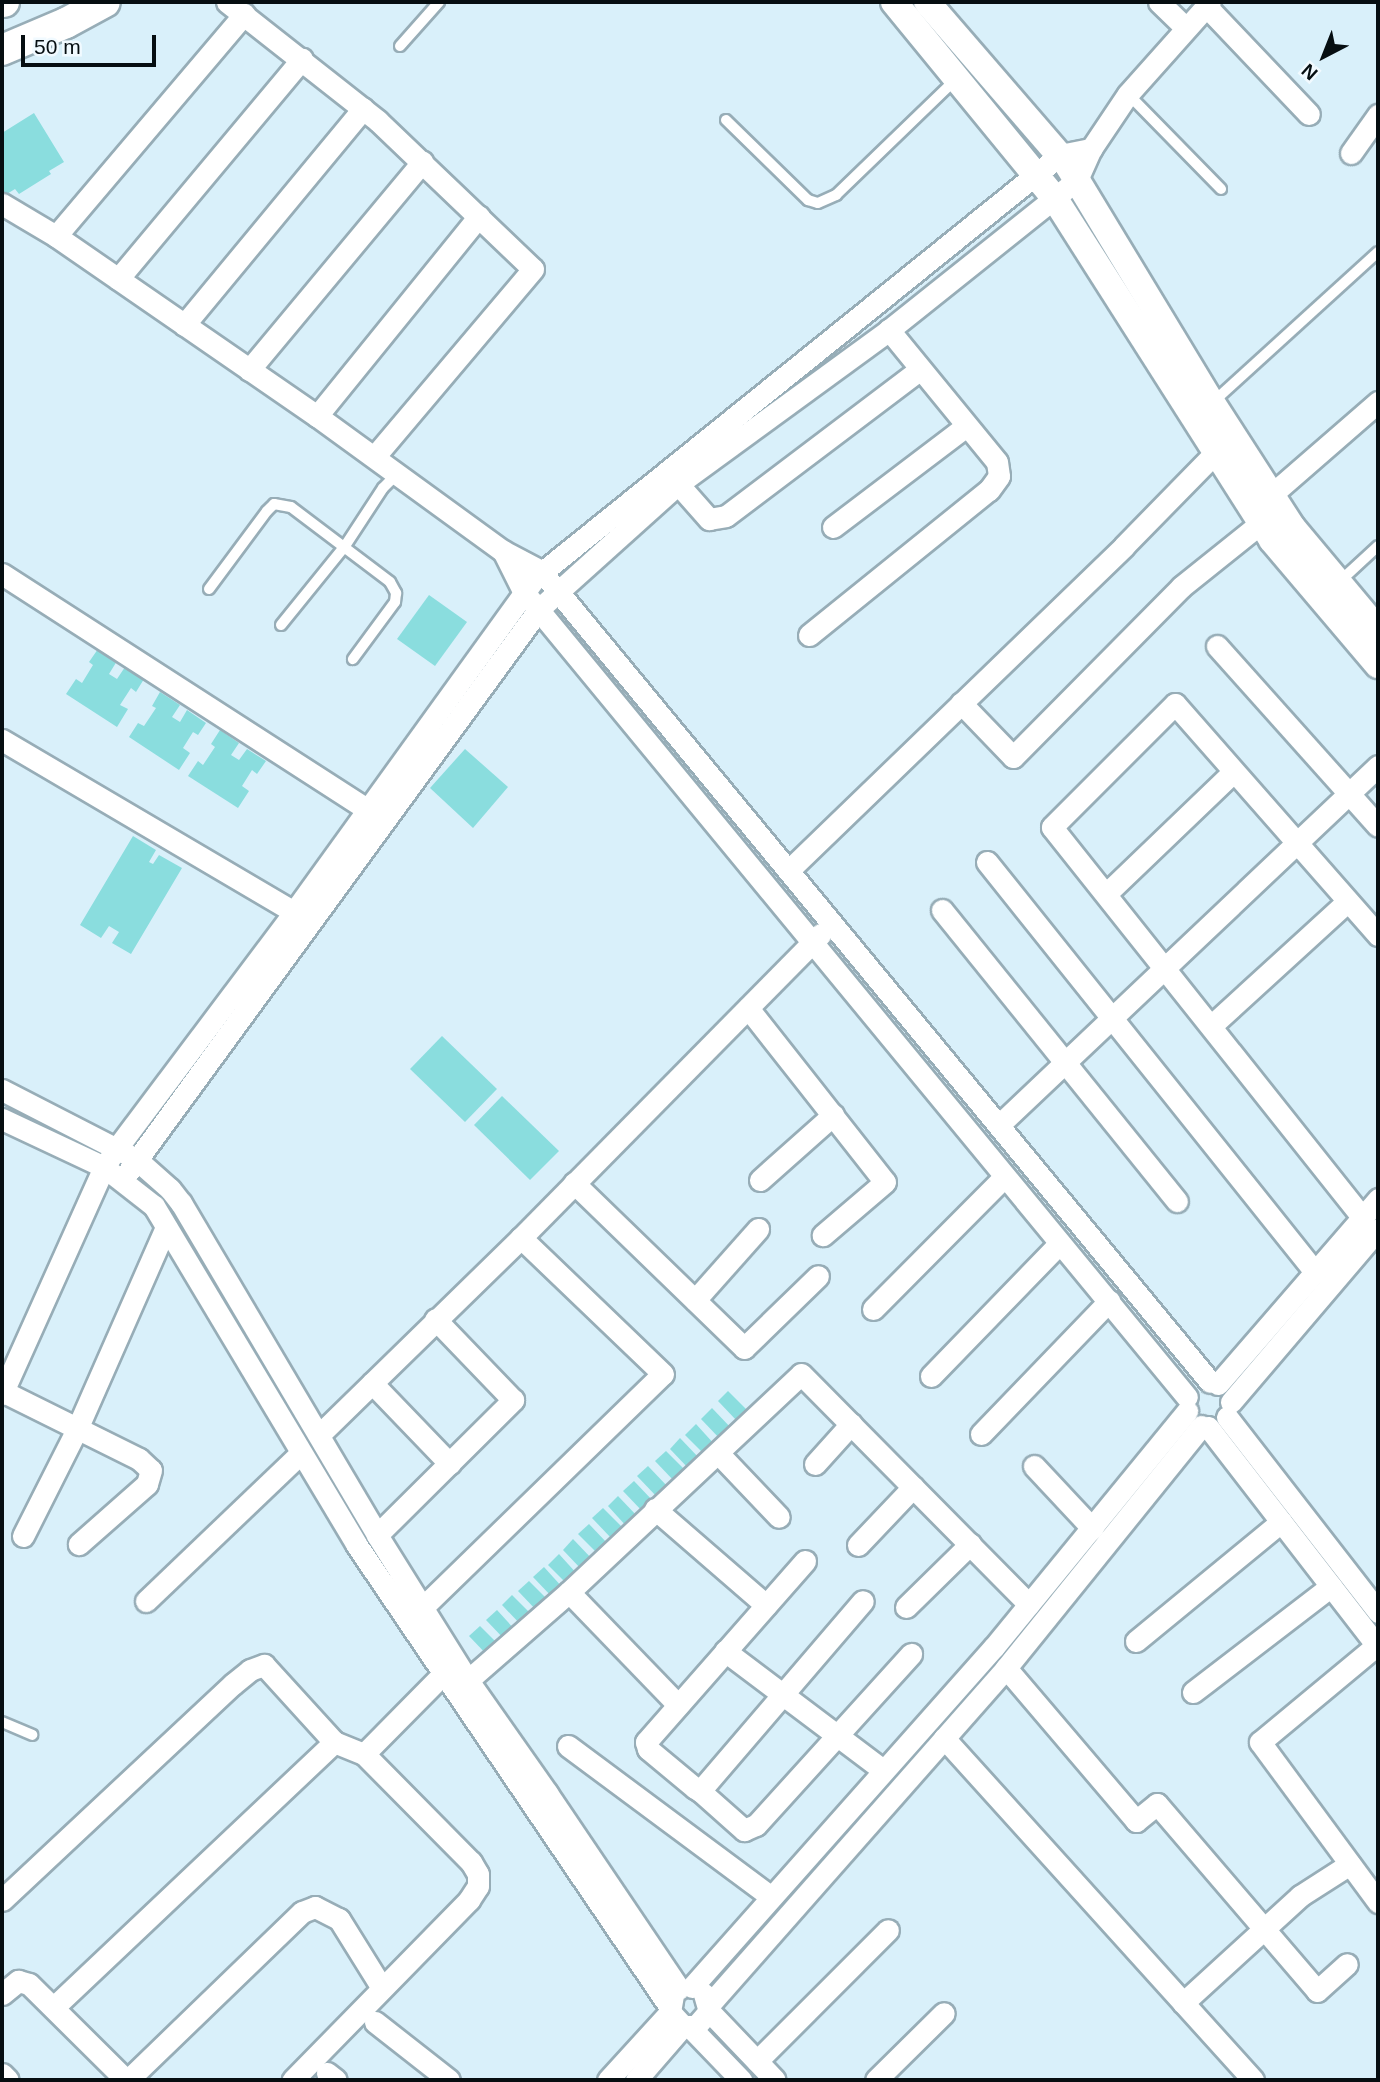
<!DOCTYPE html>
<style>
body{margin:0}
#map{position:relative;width:1380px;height:2082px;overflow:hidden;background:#d9f0fa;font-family:Helvetica,sans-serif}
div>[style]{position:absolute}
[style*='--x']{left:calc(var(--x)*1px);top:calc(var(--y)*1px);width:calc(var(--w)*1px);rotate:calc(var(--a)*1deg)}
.building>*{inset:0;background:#8addde}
.roads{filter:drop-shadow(2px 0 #97adb7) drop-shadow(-2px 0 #97adb7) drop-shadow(0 2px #97adb7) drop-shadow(0 -2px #97adb7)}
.service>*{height:10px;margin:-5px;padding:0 5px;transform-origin:5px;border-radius:5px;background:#fff}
.minor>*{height:21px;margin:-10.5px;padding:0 10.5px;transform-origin:10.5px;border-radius:10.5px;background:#fff}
.tertiary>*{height:26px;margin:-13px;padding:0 13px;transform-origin:13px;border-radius:13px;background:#fff}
.secondary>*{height:30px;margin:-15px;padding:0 15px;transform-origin:15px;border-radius:15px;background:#fff}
span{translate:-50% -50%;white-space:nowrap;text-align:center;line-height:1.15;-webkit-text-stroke:5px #f1faff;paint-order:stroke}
.frame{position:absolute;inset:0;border:4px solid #060e11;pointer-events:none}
.north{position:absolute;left:1289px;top:21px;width:70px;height:70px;-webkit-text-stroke:5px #f1faff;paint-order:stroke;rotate:222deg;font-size:19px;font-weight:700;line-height:28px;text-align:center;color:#060e11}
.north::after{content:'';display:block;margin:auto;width:24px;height:32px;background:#060e11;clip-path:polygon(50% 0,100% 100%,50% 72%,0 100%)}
.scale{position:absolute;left:21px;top:35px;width:135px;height:32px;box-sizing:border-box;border:4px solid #060e11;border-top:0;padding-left:9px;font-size:21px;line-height:24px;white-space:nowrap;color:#060e11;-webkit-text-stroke:5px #f1faff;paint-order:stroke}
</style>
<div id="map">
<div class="building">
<i style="clip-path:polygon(34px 113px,64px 162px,49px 171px,51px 174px,19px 194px,15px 189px,2px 197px,2px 133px)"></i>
<i style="clip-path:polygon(429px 595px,467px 622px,435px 666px,397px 639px)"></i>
<i style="clip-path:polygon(98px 649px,117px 661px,109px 674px,117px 679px,125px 667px,144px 679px,136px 692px,131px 688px,120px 705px,128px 709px,117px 727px,66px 694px,76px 679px,82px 683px,93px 665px,89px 662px)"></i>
<i style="clip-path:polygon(160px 692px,180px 705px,172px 717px,180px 722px,187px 710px,206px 723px,198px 735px,193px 732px,183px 748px,190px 753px,179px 770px,129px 737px,138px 723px,144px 726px,156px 708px,152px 706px)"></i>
<i style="clip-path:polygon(220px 730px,239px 743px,231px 755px,239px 760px,247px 749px,266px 761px,257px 774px,252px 770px,242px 786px,249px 791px,238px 808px,188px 776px,198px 761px,203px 765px,215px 747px,211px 744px)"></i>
<i style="clip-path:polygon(465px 749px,508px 787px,473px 828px,430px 788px)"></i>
<i style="clip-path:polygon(133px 836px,156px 850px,149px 862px,153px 864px,159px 855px,182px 868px,131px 954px,112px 943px,119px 932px,109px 926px,101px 938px,80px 925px)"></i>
<i style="clip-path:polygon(442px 1036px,497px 1089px,465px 1122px,410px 1069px)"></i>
<i style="clip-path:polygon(502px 1096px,559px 1151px,530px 1180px,474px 1125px)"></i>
<i style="clip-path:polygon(728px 1391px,748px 1411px,737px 1421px,718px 1401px)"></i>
<i style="clip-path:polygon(712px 1408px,732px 1429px,721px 1440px,701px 1419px)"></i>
<i style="clip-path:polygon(696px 1424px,715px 1445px,705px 1455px,685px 1435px)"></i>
<i style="clip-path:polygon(680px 1438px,700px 1459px,689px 1469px,670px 1449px)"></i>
<i style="clip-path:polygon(666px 1451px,686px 1471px,675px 1482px,655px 1461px)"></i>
<i style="clip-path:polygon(648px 1466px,668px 1487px,657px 1497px,637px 1476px)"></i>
<i style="clip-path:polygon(634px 1481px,654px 1502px,643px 1512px,623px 1491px)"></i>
<i style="clip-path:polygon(618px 1496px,638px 1517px,627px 1527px,608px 1506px)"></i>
<i style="clip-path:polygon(603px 1508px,623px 1528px,612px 1539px,592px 1518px)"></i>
<i style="clip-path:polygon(589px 1524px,608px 1544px,598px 1554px,578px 1534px)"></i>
<i style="clip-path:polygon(573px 1539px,593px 1560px,582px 1570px,563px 1550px)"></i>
<i style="clip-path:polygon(559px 1554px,578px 1575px,568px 1585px,548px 1565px)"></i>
<i style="clip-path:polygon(544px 1567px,563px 1588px,553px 1598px,533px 1577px)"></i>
<i style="clip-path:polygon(529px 1581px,549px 1601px,538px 1612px,518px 1591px)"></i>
<i style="clip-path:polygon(512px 1595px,532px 1615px,522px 1626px,502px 1605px)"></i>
<i style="clip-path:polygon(497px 1610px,516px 1631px,506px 1641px,486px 1620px)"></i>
<i style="clip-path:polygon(480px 1626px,500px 1646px,489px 1657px,469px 1636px)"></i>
</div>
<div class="roads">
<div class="service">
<i style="--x:400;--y:46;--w:59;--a:-48.4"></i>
<i style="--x:1128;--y:94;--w:133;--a:45.6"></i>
<i style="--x:726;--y:120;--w:115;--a:44.3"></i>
<i style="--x:808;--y:200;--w:10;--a:17"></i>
<i style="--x:818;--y:203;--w:20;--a:-24"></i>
<i style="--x:836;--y:195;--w:167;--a:-44"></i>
<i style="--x:1212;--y:403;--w:224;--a:-42.3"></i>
<i style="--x:1338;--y:583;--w:54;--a:-42.8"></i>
<i style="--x:209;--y:589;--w:97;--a:-53.4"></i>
<i style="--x:267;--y:511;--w:10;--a:-45"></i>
<i style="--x:274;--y:504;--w:17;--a:10"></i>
<i style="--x:291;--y:507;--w:124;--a:37.1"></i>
<i style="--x:390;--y:582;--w:13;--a:61"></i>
<i style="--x:396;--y:593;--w:9;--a:96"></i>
<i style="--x:395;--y:602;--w:71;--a:126.4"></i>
<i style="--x:281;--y:625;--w:102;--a:-51"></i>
<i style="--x:345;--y:546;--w:69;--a:-56.8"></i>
<i style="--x:383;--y:488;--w:21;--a:-45"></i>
<i style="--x:2;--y:1722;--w:33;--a:23"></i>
</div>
<div class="minor">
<i style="--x:227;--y:2;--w:192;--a:38.2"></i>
<i style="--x:378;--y:121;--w:214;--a:43.7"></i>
<i style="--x:533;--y:269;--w:245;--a:130.2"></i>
<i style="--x:1159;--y:2;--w:37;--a:44"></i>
<i style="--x:1206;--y:6;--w:149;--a:46.4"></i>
<i style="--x:1351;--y:153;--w:47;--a:-54.6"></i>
<i style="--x:2;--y:204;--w:63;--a:30.7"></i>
<i style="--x:56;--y:236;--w:317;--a:34.6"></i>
<i style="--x:317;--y:416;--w:230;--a:36"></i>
<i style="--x:503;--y:551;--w:43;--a:27.8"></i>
<i style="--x:541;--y:571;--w:1051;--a:50.48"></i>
<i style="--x:56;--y:236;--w:291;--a:-49.7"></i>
<i style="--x:118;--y:279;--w:287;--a:-50.1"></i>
<i style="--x:184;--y:325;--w:281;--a:-50.4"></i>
<i style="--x:249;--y:370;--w:271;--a:-50.2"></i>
<i style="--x:317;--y:416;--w:257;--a:-51"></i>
<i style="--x:678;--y:484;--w:47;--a:48.5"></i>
<i style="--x:709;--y:519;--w:17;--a:-10"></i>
<i style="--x:726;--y:516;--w:242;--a:-37.1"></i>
<i style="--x:1271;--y:495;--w:142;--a:-41"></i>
<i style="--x:833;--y:527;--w:167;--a:-37.2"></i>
<i style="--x:503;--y:551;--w:45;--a:63.4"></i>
<i style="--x:523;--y:591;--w:1044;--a:50.52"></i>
<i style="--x:2;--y:574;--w:434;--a:32.8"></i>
<i style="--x:809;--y:635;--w:231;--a:-38.9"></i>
<i style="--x:989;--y:490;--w:17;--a:-54"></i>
<i style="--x:999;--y:476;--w:14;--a:-98"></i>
<i style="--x:997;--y:462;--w:171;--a:-129.3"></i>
<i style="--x:1217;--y:646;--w:241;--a:48.2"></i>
<i style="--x:961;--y:703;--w:75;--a:46.1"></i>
<i style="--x:1013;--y:757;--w:239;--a:-45.3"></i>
<i style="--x:1181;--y:587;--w:102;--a:-38.7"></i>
<i style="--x:2;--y:740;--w:339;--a:30.5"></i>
<i style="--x:987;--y:862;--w:525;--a:51.34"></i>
<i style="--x:789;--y:870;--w:466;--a:-44"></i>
<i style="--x:1124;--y:546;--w:132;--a:-45.6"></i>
<i style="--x:1106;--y:894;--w:176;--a:-43.8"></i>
<i style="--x:942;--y:910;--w:374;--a:51.1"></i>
<i style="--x:748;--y:1008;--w:221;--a:51.8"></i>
<i style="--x:885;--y:1182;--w:82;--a:139.5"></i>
<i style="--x:1211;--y:1026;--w:185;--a:-42.4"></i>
<i style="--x:2;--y:1090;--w:151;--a:27.2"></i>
<i style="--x:136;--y:1159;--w:45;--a:41.4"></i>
<i style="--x:170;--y:1189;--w:18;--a:52"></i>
<i style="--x:181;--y:1203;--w:386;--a:59.4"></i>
<i style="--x:377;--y:1535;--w:173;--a:58"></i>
<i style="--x:469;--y:1682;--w:136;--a:54.9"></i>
<i style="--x:547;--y:1793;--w:236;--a:56"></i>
<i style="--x:2;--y:1119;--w:113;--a:25.2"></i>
<i style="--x:104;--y:1167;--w:63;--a:38"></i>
<i style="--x:154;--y:1206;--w:394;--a:59.1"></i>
<i style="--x:356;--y:1544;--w:558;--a:55.88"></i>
<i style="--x:999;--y:1125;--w:522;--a:-43.45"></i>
<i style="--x:123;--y:1179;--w:706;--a:-53.88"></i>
<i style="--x:539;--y:609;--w:187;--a:-42"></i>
<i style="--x:678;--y:484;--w:261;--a:-36.1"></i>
<i style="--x:889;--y:330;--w:241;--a:-38.6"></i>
<i style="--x:1077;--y:180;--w:34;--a:-66"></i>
<i style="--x:1091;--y:149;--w:66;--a:-56.1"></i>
<i style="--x:1128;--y:94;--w:123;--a:-48.3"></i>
<i style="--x:760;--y:1180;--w:98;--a:-41.7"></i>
<i style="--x:574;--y:1183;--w:237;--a:44.1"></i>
<i style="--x:744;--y:1348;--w:103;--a:-44.2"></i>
<i style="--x:1362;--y:1217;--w:498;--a:-128.5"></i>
<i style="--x:1052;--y:827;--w:174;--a:-45"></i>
<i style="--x:1175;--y:704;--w:308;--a:48.7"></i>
<i style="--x:695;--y:1300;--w:95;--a:-48.4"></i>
<i style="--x:873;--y:1309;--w:187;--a:-45.2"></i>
<i style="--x:931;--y:1376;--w:185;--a:-45.9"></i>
<i style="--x:372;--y:1383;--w:112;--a:46.1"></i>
<i style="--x:1218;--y:1384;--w:245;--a:-49.1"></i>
<i style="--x:2;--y:1391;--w:153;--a:26.4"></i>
<i style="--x:139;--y:1459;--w:16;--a:43"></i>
<i style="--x:151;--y:1470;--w:15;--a:106"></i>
<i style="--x:147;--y:1484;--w:91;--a:138.6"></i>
<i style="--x:2;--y:1394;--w:249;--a:-65.8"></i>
<i style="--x:104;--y:1167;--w:23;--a:-56"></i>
<i style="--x:117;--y:1148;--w:295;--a:-53.1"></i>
<i style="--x:294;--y:912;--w:412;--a:-54.2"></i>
<i style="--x:535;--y:578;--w:674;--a:-38.86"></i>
<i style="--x:1060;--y:155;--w:32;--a:-11"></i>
<i style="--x:1231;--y:1402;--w:227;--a:-49.6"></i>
<i style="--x:1227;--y:1417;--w:247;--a:52.2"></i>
<i style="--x:1208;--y:1427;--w:278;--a:52.3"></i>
<i style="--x:981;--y:1434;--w:185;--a:-46.1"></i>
<i style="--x:319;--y:1435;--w:282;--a:-44.3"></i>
<i style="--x:521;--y:1238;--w:427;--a:-45.4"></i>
<i style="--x:718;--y:1453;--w:88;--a:46.4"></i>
<i style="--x:815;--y:1464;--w:54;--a:-48"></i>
<i style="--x:1034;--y:1466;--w:86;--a:46.9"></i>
<i style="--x:655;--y:1509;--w:147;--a:40.9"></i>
<i style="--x:377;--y:1535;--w:192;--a:-44.8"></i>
<i style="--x:513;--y:1400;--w:112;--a:-133.9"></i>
<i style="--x:23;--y:1536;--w:120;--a:-63.2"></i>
<i style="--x:77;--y:1429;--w:221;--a:-66.2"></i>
<i style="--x:858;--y:1545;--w:80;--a:-46.5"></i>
<i style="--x:805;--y:1561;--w:241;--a:131.3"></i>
<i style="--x:646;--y:1742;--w:7;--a:74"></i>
<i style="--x:648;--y:1749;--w:61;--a:39.7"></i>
<i style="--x:695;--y:1788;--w:6;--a:31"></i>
<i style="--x:700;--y:1791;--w:250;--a:-49.4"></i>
<i style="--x:569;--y:1592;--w:157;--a:46"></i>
<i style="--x:146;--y:1601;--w:214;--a:-43.7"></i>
<i style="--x:423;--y:1607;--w:334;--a:-44.2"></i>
<i style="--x:663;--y:1374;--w:197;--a:-136.2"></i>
<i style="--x:906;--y:1607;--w:90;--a:-44.5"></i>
<i style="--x:1136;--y:1641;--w:188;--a:-39.4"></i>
<i style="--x:1377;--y:1645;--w:152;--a:140.3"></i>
<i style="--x:1260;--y:1742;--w:199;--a:53.6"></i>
<i style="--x:725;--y:1651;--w:198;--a:37"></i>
<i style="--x:1006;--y:1668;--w:201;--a:49.6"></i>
<i style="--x:1136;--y:1821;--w:27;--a:-39"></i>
<i style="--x:1157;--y:1804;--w:246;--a:49.4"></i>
<i style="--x:1317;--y:1991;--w:40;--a:-42"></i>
<i style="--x:459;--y:1688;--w:146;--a:-41.1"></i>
<i style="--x:569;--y:1592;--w:318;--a:-43.2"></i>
<i style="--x:801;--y:1374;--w:324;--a:45.3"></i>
<i style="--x:1193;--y:1692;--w:174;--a:-37.5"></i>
<i style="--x:944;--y:1738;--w:461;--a:47.9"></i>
<i style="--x:568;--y:1746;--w:253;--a:36.6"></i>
<i style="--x:364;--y:1754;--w:112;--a:-45.4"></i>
<i style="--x:700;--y:1791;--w:59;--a:41.6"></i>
<i style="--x:744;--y:1830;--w:13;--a:-23"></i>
<i style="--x:756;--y:1825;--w:231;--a:-47.8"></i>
<i style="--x:2;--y:1900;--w:316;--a:-43.1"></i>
<i style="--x:233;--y:1684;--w:22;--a:-39"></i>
<i style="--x:250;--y:1670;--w:15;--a:-20"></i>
<i style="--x:264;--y:1665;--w:104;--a:47.7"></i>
<i style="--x:334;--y:1742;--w:32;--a:22"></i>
<i style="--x:364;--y:1754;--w:152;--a:45.3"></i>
<i style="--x:471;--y:1862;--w:14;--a:60"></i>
<i style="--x:478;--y:1874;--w:12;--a:90"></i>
<i style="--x:478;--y:1886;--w:17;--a:123"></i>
<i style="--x:469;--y:1900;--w:252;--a:134.4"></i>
<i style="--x:692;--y:1987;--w:455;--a:-48.4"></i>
<i style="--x:994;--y:1647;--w:305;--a:-50.7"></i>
<i style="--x:2;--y:1994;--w:21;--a:-39"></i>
<i style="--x:18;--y:1981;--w:11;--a:15"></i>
<i style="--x:29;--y:1984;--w:136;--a:44.7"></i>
<i style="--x:704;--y:1994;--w:18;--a:74"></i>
<i style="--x:709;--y:2011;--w:95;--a:46.3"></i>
<i style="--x:673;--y:1995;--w:17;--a:100"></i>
<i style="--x:670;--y:2012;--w:19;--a:47"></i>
<i style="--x:683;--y:2026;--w:13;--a:0"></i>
<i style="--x:696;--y:2026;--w:20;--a:-49"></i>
<i style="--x:1183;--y:2003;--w:159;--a:-42.4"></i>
<i style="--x:1300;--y:1896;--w:59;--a:-32.6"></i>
<i style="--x:709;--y:2005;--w:449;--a:-48.6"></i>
<i style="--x:1006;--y:1668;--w:311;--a:-51.1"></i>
<i style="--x:54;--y:2007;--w:386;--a:-43.4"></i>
<i style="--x:375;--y:2022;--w:94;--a:38.1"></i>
<i style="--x:690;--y:2027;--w:74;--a:46.1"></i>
<i style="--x:757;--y:2061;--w:185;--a:-45"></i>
<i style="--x:327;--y:2073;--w:11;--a:38"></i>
<i style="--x:2;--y:2074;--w:8;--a:45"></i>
<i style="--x:128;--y:2080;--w:242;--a:-44"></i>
<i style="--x:302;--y:1912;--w:14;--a:-21"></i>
<i style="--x:315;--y:1907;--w:27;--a:27"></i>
<i style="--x:339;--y:1919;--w:81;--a:58.1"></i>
<i style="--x:608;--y:2080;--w:92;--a:-47.6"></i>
<i style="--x:636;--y:2080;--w:72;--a:-49"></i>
<i style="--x:876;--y:2080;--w:95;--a:-44.6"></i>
</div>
<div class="tertiary">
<i style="--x:894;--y:2;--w:254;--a:50.7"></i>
<i style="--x:1055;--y:199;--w:404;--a:57.5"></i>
<i style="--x:1272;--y:540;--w:164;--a:49.7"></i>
<i style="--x:927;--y:2;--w:214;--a:49.2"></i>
<i style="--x:1067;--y:164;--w:280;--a:58.8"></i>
<i style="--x:1212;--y:403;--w:148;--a:57.2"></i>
<i style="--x:1292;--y:527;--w:134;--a:50.1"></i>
</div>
<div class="secondary">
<i style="--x:2;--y:2;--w:2;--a:0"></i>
<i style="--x:2;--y:50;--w:69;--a:-22.9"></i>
<i style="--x:66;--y:23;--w:44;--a:-28.3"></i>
</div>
</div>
<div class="frame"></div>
<div class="north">N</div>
<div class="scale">50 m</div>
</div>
